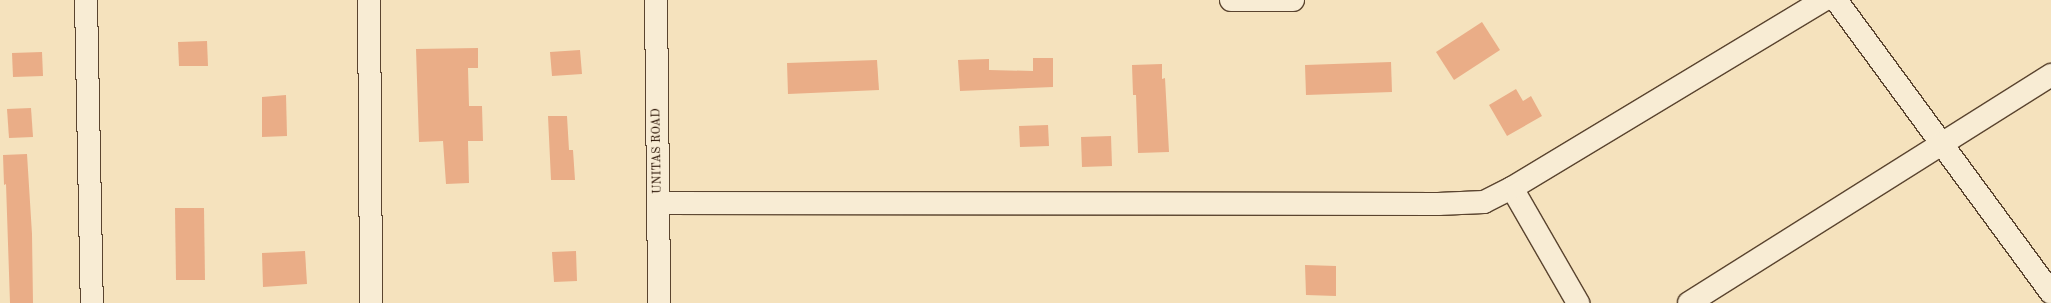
<!DOCTYPE html>
<style>
body{margin:0}
#map{position:relative;width:2051px;height:303px;overflow:hidden;background:#f5e2bd;font-family:"Old Standard TT",serif}
div>[style]{position:absolute}
[style*='--x']{left:calc(var(--x)*1px);top:calc(var(--y)*1px);width:calc(var(--w)*1px);rotate:calc(var(--a)*1deg)}
.building>*{inset:0;background:#eaad87}
.roads{filter:drop-shadow(1px 0 #5a442f) drop-shadow(-1px 0 #5a442f) drop-shadow(0 1px #5a442f) drop-shadow(0 -1px #5a442f)}
.street>*{height:22px;margin:-11px;padding:0 11px;transform-origin:11px;border-radius:11px;background:#f8ecd4}
span{translate:-50% -50%;white-space:nowrap;text-align:center;line-height:1.15;-webkit-text-stroke:3px #f8ecd4;paint-order:stroke}
.street-label{font-size:12px;color:#271000}
</style>
<div id="map">
<div class="building">
<i style="clip-path:polygon(1482px 22px,1500px 50px,1454px 80px,1436px 52px)"></i>
<i style="clip-path:polygon(207px 41px,208px 66px,179px 66px,178px 42px)"></i>
<i style="clip-path:polygon(478px 48px,478px 68px,468px 68px,469px 106px,482px 106px,483px 141px,468px 141px,469px 183px,446px 184px,443px 141px,419px 142px,416px 49px)"></i>
<i style="clip-path:polygon(580px 50px,582px 74px,552px 76px,550px 52px)"></i>
<i style="clip-path:polygon(42px 52px,43px 76px,13px 77px,12px 53px)"></i>
<i style="clip-path:polygon(1033px 58px,1053px 58px,1053px 87px,960px 91px,958px 60px,989px 59px,989px 70px,1033px 71px)"></i>
<i style="clip-path:polygon(877px 60px,879px 90px,788px 94px,787px 63px)"></i>
<i style="clip-path:polygon(1391px 62px,1392px 92px,1306px 95px,1305px 65px)"></i>
<i style="clip-path:polygon(1162px 64px,1162px 79px,1165px 78px,1169px 152px,1138px 153px,1136px 95px,1133px 95px,1132px 65px)"></i>
<i style="clip-path:polygon(1516px 89px,1523px 101px,1531px 96px,1542px 116px,1507px 136px,1489px 105px)"></i>
<i style="clip-path:polygon(286px 95px,287px 136px,262px 137px,262px 97px)"></i>
<i style="clip-path:polygon(31px 108px,33px 137px,9px 138px,7px 109px)"></i>
<i style="clip-path:polygon(548px 116px,567px 116px,569px 150px,573px 150px,575px 180px,551px 180px)"></i>
<i style="clip-path:polygon(1048px 125px,1049px 146px,1020px 147px,1019px 126px)"></i>
<i style="clip-path:polygon(1111px 136px,1112px 166px,1082px 167px,1081px 137px)"></i>
<i style="clip-path:polygon(27px 154px,32px 234px,33px 303px,10px 303px,6px 184px,4px 185px,3px 155px)"></i>
<i style="clip-path:polygon(175px 208px,204px 208px,205px 280px,176px 280px)"></i>
<i style="clip-path:polygon(305px 251px,307px 284px,263px 287px,262px 253px)"></i>
<i style="clip-path:polygon(576px 251px,577px 281px,554px 282px,552px 252px)"></i>
<i style="clip-path:polygon(1305px 265px,1336px 266px,1336px 296px,1306px 295px)"></i>
</div>
<div class="roads">
<div class="street">
<i style="--x:86;--y:0;--w:303;--a:88.9"></i>
<i style="--x:369;--y:0;--w:303;--a:89.6"></i>
<i style="--x:656;--y:0;--w:303;--a:89.4"></i>
<i style="--x:1231;--y:0;--w:62;--a:0"></i>
<i style="--x:1836;--y:0;--w:363;--a:53.7"></i>
<i style="--x:1512;--y:188;--w:133;--a:60.1"></i>
<i style="--x:659;--y:203;--w:779;--a:0.07"></i>
<i style="--x:1438;--y:204;--w:46;--a:-2.5"></i>
<i style="--x:1484;--y:202;--w:31;--a:-27"></i>
<i style="--x:1512;--y:188;--w:364;--a:-31.1"></i>
<i style="--x:1689;--y:303;--w:428;--a:-32.2"></i>
</div>
</div>
<div class="street-label">
<span style="left:658px;top:151px;rotate:-91deg">UNITAS ROAD</span>
</div>
</div>
